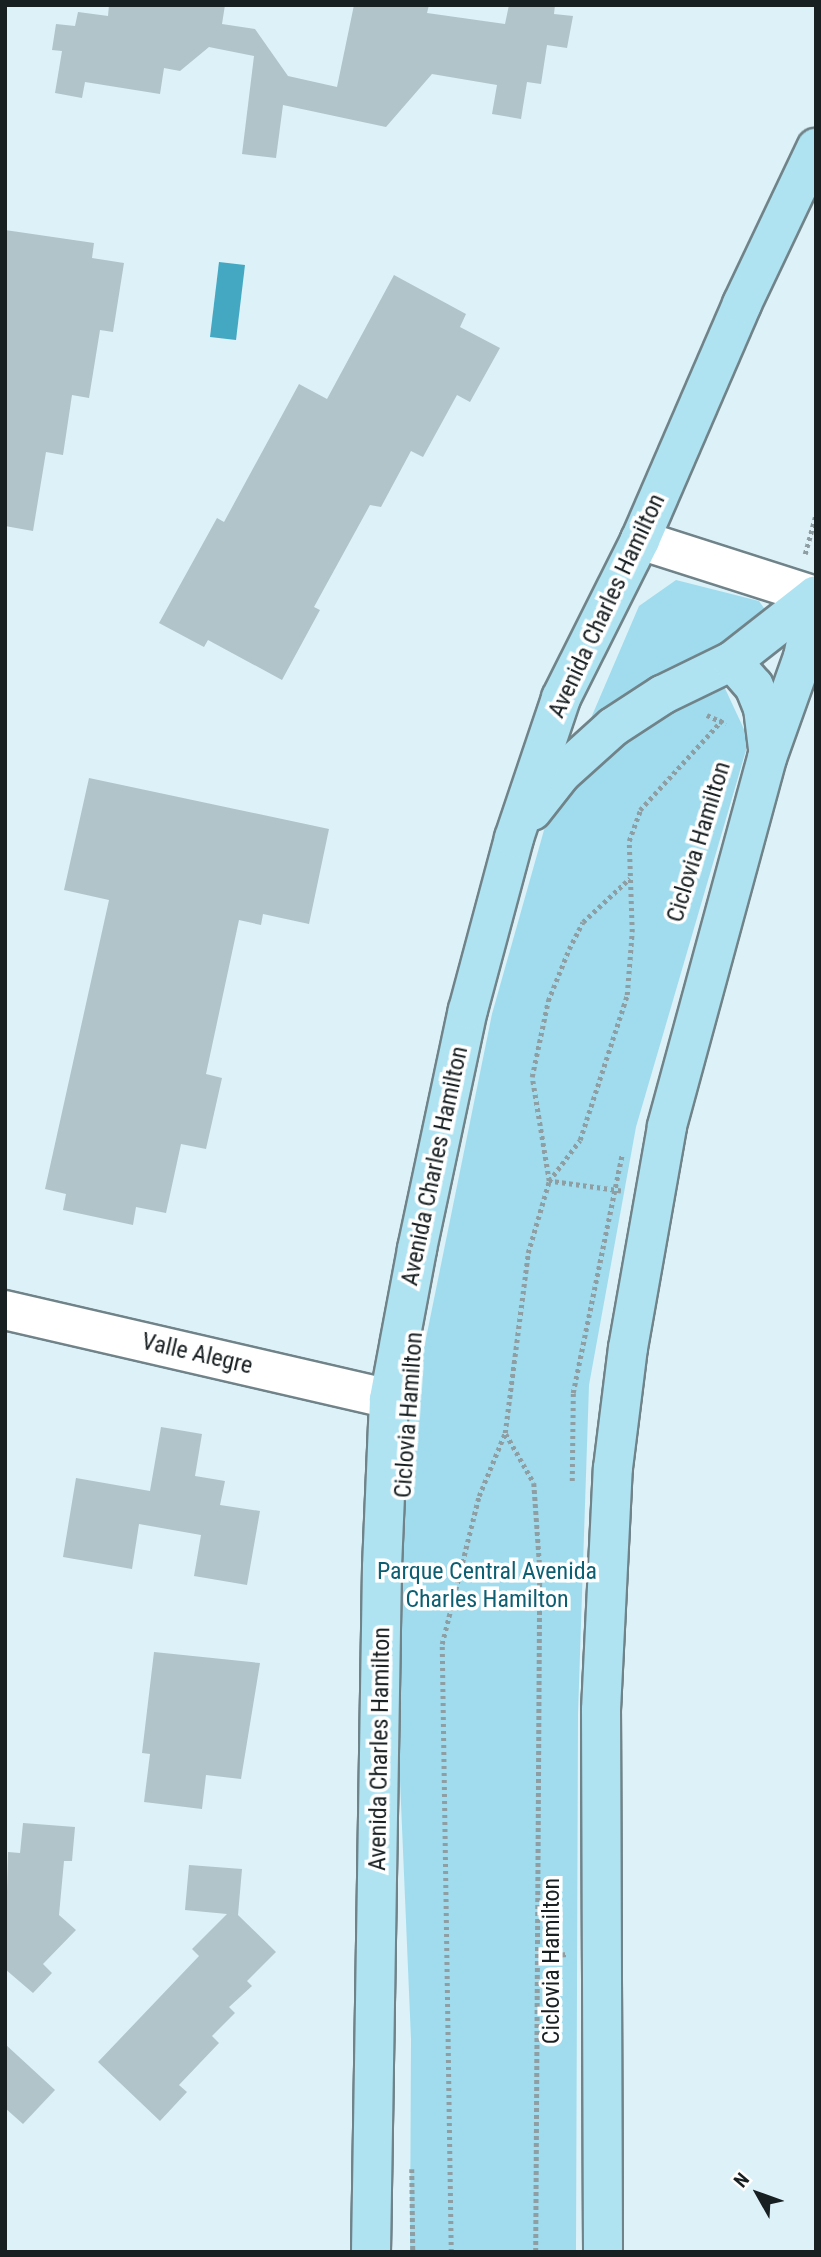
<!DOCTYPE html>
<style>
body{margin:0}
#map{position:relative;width:821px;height:2257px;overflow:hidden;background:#ddf1f8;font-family:"Roboto Condensed",sans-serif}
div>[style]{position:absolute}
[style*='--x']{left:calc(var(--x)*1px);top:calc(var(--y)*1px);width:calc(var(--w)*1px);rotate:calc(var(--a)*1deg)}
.green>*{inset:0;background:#a0dced}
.water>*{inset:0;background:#44a8c2}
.building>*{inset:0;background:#b0c4ca}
.path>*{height:4.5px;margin-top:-2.25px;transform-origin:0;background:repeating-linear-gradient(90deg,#8f9ea3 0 3.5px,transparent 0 7px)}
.roads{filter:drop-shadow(2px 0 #708389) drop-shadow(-2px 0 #708389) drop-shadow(0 2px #708389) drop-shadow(0 -2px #708389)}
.minor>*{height:38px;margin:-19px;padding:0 19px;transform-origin:19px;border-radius:19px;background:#fff}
.major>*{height:38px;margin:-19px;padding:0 19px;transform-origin:19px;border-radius:19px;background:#afe3f2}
span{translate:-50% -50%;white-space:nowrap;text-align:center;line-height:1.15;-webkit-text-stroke:7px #fff;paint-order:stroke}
.street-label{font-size:24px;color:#192022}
.park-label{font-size:24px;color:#0c5f72}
.frame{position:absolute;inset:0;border:7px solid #192022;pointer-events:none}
.north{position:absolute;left:723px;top:2159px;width:70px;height:70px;-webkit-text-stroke:5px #fff;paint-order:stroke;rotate:310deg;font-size:19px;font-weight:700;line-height:28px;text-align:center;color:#192022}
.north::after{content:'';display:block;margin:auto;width:24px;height:32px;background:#192022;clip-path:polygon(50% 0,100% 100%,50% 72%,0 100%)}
</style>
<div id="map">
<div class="green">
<i style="clip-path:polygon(676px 580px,759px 601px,766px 611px,709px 654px,749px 740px,636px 1127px,589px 1385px,578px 1714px,576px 2252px,410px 2252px,411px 2039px,391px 1568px,411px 1412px,492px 1014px,546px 823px,639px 606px)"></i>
</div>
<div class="water">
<i style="clip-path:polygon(219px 262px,245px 265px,236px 340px,210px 337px)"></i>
</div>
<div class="building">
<i style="clip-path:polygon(109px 5px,225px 5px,222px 24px,255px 29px,288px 76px,337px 87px,354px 5px,429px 5px,427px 13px,505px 24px,509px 5px,555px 5px,554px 14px,573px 16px,567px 48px,547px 45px,541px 84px,527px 82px,521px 119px,492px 114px,497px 85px,432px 74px,386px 127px,283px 105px,276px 158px,242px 154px,254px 56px,209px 47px,180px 71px,164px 68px,160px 94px,85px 82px,82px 98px,55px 93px,62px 51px,52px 50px,56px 24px,75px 26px,78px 12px,108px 16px)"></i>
<i style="clip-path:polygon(5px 230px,94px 243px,92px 258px,124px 263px,113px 332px,100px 330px,89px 398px,72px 395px,63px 455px,46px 452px,33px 531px,5px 526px)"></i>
<i style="clip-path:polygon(394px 275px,466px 314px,460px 327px,500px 348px,470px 402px,457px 395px,423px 457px,411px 451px,381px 507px,370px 505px,314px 607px,320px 610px,282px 680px,208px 640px,204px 647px,159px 623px,217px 518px,224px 522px,299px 384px,327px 399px)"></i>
<i style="clip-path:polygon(89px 778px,329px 829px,309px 924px,263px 914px,261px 925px,239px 920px,206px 1074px,222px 1078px,206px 1149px,181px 1144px,166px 1213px,136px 1207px,133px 1225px,63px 1210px,66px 1194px,45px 1189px,109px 900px,64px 890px)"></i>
<i style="clip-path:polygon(161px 1427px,202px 1434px,195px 1476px,225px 1481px,220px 1505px,260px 1511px,247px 1585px,194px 1576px,201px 1535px,139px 1524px,132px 1569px,63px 1557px,76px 1478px,150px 1491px)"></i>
<i style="clip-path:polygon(154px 1652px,260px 1663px,241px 1779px,206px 1775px,202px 1809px,144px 1802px,150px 1754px,142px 1753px)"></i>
<i style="clip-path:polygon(23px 1823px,75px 1827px,72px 1861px,64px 1861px,59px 1915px,76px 1930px,43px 1964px,52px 1973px,33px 1993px,5px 1969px,8px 1852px,20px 1853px)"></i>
<i style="clip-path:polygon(189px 1865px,242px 1869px,238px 1915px,276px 1952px,247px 1981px,252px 1986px,229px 2007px,235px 2013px,212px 2036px,219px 2043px,179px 2085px,187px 2092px,160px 2121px,98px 2062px,199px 1956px,192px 1949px,227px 1914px,185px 1910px)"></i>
<i style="clip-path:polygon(5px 2044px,55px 2090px,23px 2124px,5px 2108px)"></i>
</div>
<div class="path">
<i style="--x:805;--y:554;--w:41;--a:-74.6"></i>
<i style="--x:707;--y:715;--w:21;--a:25"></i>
<i style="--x:621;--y:1191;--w:73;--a:-172.1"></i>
<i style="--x:549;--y:1181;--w:105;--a:-99.3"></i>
<i style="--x:532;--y:1077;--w:78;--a:-78.1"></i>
<i style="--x:548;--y:1001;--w:56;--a:-68"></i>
<i style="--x:569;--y:949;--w:30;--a:-63"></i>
<i style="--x:583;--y:922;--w:64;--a:-43.1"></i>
<i style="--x:506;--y:1434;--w:56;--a:60.3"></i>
<i style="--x:534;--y:1483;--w:86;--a:86"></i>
<i style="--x:540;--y:1569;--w:683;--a:90.34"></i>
<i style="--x:572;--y:1481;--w:88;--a:-89.3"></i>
<i style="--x:573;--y:1393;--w:243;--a:-78.4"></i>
<i style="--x:541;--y:1956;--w:27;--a:-4"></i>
<i style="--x:412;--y:2169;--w:83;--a:89.3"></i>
<i style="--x:451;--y:2252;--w:608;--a:-90.85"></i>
<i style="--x:442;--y:1644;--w:153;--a:-76"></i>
<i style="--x:479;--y:1496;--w:68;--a:-67.6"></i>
<i style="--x:505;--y:1433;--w:181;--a:-82.7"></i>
<i style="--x:528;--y:1253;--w:75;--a:-73.7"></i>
<i style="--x:549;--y:1181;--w:51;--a:-52.9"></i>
<i style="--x:580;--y:1140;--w:152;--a:-72"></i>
<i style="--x:627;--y:995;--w:63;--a:-85.5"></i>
<i style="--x:632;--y:932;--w:91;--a:-91.9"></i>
<i style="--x:629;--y:841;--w:33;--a:-70"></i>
<i style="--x:640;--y:810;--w:125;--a:-47.6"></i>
</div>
<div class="roads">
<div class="minor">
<i style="--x:640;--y:540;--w:185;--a:17.7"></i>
<i style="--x:5;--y:1310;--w:394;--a:13"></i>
</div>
<div class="major">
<i style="--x:732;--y:661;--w:33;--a:49"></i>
<i style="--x:754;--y:686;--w:24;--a:68"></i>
<i style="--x:763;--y:708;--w:41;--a:83"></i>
<i style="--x:532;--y:811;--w:47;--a:-51.9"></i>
<i style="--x:561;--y:774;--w:70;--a:-42.1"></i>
<i style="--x:613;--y:727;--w:59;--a:-33.1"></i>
<i style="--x:662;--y:695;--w:78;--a:-25.9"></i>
<i style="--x:732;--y:661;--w:105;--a:-38.1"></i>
<i style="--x:371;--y:2252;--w:685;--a:-89.08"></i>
<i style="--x:382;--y:1567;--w:168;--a:-87.6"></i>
<i style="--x:389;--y:1399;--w:153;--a:-79.4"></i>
<i style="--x:417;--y:1249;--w:244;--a:-78"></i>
<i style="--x:468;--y:1010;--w:178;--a:-75"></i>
<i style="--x:514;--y:838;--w:148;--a:-71.4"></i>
<i style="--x:561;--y:698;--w:177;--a:-63.4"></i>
<i style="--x:640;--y:540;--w:257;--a:-66.6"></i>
<i style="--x:742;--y:304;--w:173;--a:-64.6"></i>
<i style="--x:603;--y:2252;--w:542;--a:-90.21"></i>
<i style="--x:601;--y:1710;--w:242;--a:-87.2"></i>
<i style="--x:613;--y:1468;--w:121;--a:-82.9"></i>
<i style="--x:628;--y:1348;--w:225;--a:-80"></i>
<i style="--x:667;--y:1126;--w:381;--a:-74.8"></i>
<i style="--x:767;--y:758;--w:107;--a:-70.4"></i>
<i style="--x:803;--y:657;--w:63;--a:-78.2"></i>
</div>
</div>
<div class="street-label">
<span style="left:607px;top:606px;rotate:-65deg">Avenida Charles Hamilton</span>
<span style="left:699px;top:842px;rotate:-73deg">Ciclovia Hamilton</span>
<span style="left:435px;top:1166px;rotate:-78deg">Avenida Charles Hamilton</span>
<span style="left:197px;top:1354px;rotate:13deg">Valle Alegre</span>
<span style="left:409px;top:1415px;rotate:-86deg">Ciclovia Hamilton</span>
<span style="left:380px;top:1749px;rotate:-89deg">Avenida Charles Hamilton</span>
<span style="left:552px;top:1961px;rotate:-90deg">Ciclovia Hamilton</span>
</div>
<div class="park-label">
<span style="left:487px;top:1586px">Parque Central Avenida<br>Charles Hamilton</span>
</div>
<div class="frame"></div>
<div class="north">N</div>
</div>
